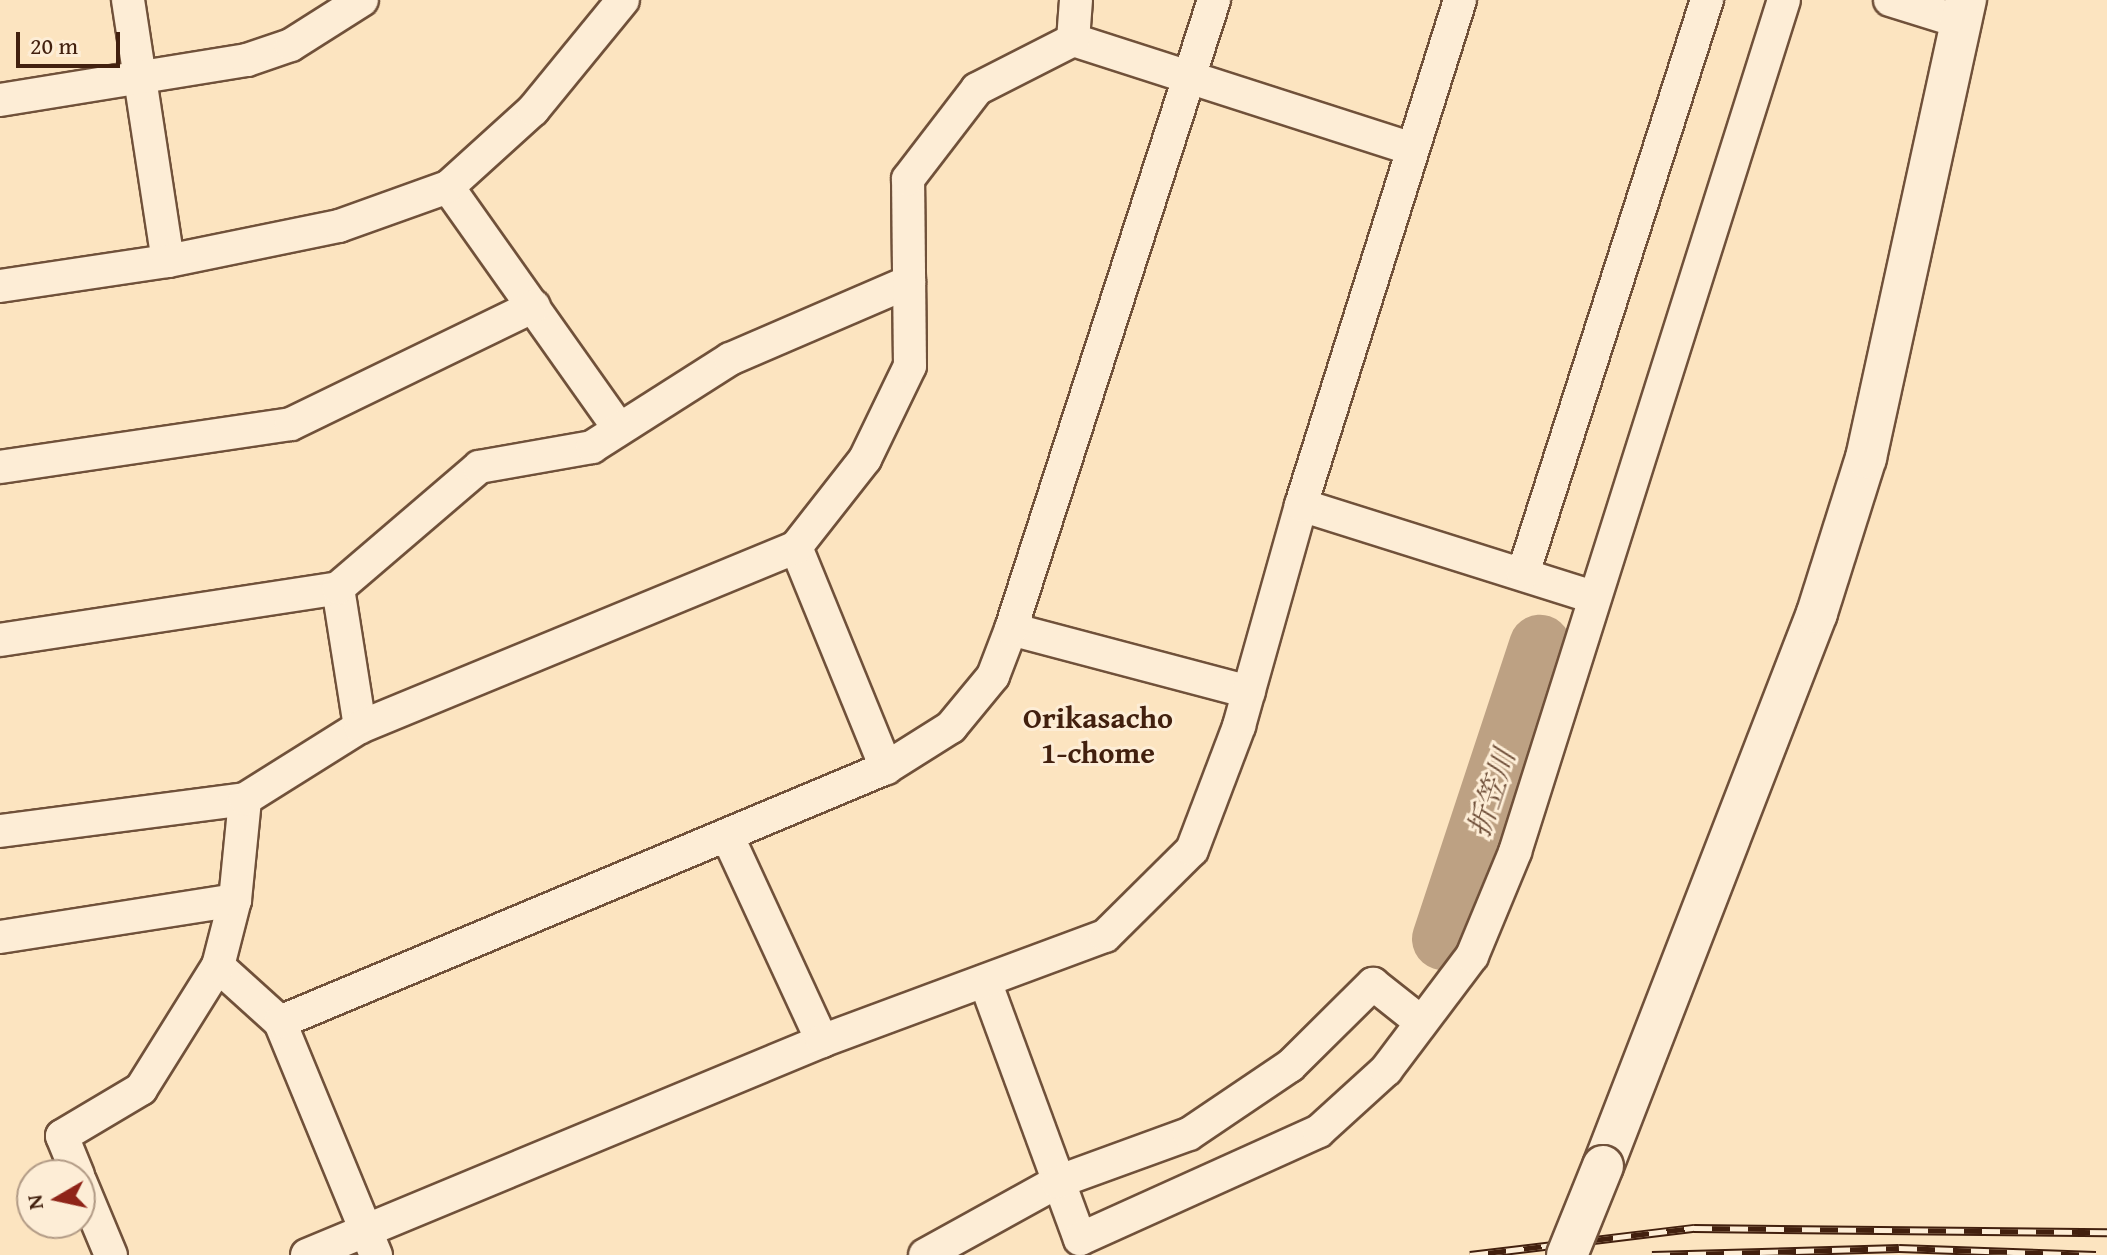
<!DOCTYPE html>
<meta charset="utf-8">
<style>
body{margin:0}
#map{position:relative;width:2107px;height:1255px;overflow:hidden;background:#fce4c0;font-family:"Gentium Book Plus","Noto Serif JP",serif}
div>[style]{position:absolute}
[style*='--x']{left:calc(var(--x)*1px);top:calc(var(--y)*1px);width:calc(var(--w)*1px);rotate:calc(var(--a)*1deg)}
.river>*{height:62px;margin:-31px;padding:0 31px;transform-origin:31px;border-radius:31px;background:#bda183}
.roads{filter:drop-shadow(2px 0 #70513a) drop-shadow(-2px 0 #70513a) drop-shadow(0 2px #70513a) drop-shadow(0 -2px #70513a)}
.minor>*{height:32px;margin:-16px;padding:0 16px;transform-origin:16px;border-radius:16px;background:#fdedd6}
.tertiary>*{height:40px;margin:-20px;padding:0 20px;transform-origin:20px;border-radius:20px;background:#fdedd6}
.rail>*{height:9px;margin-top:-4.5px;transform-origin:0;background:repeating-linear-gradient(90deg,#fdedd6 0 18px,#42200e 0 36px);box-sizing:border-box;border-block:2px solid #42200e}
.bridges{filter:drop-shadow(2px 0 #70513a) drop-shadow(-2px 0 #70513a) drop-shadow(0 2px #70513a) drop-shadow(0 -2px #70513a)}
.tertiary-bridge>*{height:40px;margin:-20px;padding:0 20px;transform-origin:20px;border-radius:20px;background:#fdedd6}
span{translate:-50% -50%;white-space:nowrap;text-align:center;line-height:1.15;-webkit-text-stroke:6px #fdedd6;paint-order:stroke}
.neighbourhood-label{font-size:30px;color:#42200e;font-weight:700}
.water-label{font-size:30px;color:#6d4d37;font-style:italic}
.north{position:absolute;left:16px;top:1159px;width:80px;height:80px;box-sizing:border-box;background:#fdedd6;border:2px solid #b29b86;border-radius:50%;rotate:261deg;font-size:22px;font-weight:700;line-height:32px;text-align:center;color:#42200e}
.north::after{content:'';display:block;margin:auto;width:28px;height:36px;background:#8f2418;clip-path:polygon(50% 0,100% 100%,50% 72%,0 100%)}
.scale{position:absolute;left:16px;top:32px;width:104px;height:36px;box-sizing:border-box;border:4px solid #42200e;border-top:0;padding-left:10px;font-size:24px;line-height:28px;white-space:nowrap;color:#42200e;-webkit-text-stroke:6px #fdedd6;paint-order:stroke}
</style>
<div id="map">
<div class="river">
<i style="--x:1443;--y:939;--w:309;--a:-71.7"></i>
</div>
<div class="roads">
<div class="minor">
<i style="--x:128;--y:0;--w:264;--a:81.3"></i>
<i style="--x:1890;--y:0;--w:74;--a:17.2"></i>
<i style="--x:1073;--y:40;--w:356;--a:17.8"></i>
<i style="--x:0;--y:100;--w:250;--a:-9.2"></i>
<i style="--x:247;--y:60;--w:46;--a:-18.8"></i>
<i style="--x:291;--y:45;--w:84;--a:-32.4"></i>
<i style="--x:448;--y:187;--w:294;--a:54.7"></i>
<i style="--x:0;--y:286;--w:170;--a:-8.5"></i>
<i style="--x:168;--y:261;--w:175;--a:-11.6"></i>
<i style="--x:339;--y:226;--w:116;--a:-19.7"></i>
<i style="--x:448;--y:187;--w:115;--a:-42.2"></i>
<i style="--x:533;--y:110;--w:142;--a:-50.7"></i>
<i style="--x:0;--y:467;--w:294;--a:-8.4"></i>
<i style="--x:291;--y:424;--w:270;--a:-25.9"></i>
<i style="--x:1301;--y:505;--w:306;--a:17.5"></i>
<i style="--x:796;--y:547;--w:239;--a:67.8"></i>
<i style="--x:1523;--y:574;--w:603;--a:-72.23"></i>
<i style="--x:338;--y:588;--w:141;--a:81"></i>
<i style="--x:1011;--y:629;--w:246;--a:14.8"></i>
<i style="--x:0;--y:640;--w:342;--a:-8.7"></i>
<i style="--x:338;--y:588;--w:186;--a:-40.6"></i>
<i style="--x:479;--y:467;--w:115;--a:-10"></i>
<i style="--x:592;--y:447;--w:164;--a:-32.5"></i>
<i style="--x:730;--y:359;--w:195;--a:-23.3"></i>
<i style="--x:0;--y:831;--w:247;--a:-7.4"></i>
<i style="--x:727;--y:835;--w:227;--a:65.2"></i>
<i style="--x:0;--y:937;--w:238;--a:-8.9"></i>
<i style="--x:218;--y:966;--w:84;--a:42.1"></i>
<i style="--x:985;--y:981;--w:275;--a:69.8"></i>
<i style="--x:1080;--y:1239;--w:262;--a:-24.3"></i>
<i style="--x:1319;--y:1131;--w:91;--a:-42.3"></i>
<i style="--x:1386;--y:1070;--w:143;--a:-53"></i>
<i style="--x:1472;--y:956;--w:113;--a:-67.5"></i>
<i style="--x:1515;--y:852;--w:893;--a:-72.48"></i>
<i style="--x:78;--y:1175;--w:42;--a:-112.3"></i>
<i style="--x:62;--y:1136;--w:92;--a:-30.7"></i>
<i style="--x:141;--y:1089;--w:145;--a:-58"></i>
<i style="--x:218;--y:966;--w:68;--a:-75.6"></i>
<i style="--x:235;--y:900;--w:101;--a:-84.3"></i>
<i style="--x:245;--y:799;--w:136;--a:-32.1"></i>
<i style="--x:360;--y:727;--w:472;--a:-22.4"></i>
<i style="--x:796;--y:547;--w:112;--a:-51.9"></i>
<i style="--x:865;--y:459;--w:103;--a:-64.2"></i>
<i style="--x:910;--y:366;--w:187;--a:-90.6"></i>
<i style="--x:908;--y:179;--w:113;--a:-52.5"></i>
<i style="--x:977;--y:89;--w:108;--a:-27"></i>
<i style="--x:1073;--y:40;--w:40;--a:-85.7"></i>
<i style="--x:80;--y:1181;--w:80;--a:67.3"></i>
<i style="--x:307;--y:1255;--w:558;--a:-22.56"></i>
<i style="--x:822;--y:1041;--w:302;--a:-20.4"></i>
<i style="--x:1105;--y:936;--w:122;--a:-44.7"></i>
<i style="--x:1192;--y:850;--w:133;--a:-69.2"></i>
<i style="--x:1239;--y:726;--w:230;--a:-74.3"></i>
<i style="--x:1301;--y:505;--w:529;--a:-72.52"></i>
<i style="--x:376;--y:1255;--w:252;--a:-112.4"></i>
<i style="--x:280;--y:1022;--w:657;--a:-22.74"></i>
<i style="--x:886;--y:768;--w:77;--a:-32.2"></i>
<i style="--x:951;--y:727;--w:66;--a:-50.5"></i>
<i style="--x:993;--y:676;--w:50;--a:-69"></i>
<i style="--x:1011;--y:629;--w:661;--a:-72.11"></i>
<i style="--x:925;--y:1255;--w:151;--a:-28.9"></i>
<i style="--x:1057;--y:1182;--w:140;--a:-20"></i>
<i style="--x:1189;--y:1134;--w:122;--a:-34"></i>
<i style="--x:1290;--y:1066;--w:117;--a:-44.7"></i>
<i style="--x:1373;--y:984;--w:61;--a:38.4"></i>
</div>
<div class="tertiary">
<i style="--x:1603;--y:1166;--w:593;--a:-68.84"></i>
<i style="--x:1817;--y:613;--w:163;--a:-72.5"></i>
<i style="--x:1866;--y:458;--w:469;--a:-77.7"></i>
</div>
</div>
<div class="rail">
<i style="--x:1470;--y:1255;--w:226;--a:-6.9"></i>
<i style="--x:1694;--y:1228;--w:413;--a:0.6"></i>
<i style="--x:1652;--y:1255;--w:247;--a:-1.6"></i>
<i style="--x:1899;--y:1248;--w:197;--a:2"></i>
</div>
<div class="bridges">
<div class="tertiary-bridge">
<i style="--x:1567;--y:1255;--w:96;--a:-68"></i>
</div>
</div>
<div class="neighbourhood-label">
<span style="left:1098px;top:734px">Orikasacho<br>1-chome</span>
</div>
<div class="water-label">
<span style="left:1491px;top:793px;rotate:-72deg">折笠川</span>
</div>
<div class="north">N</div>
<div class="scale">20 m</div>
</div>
